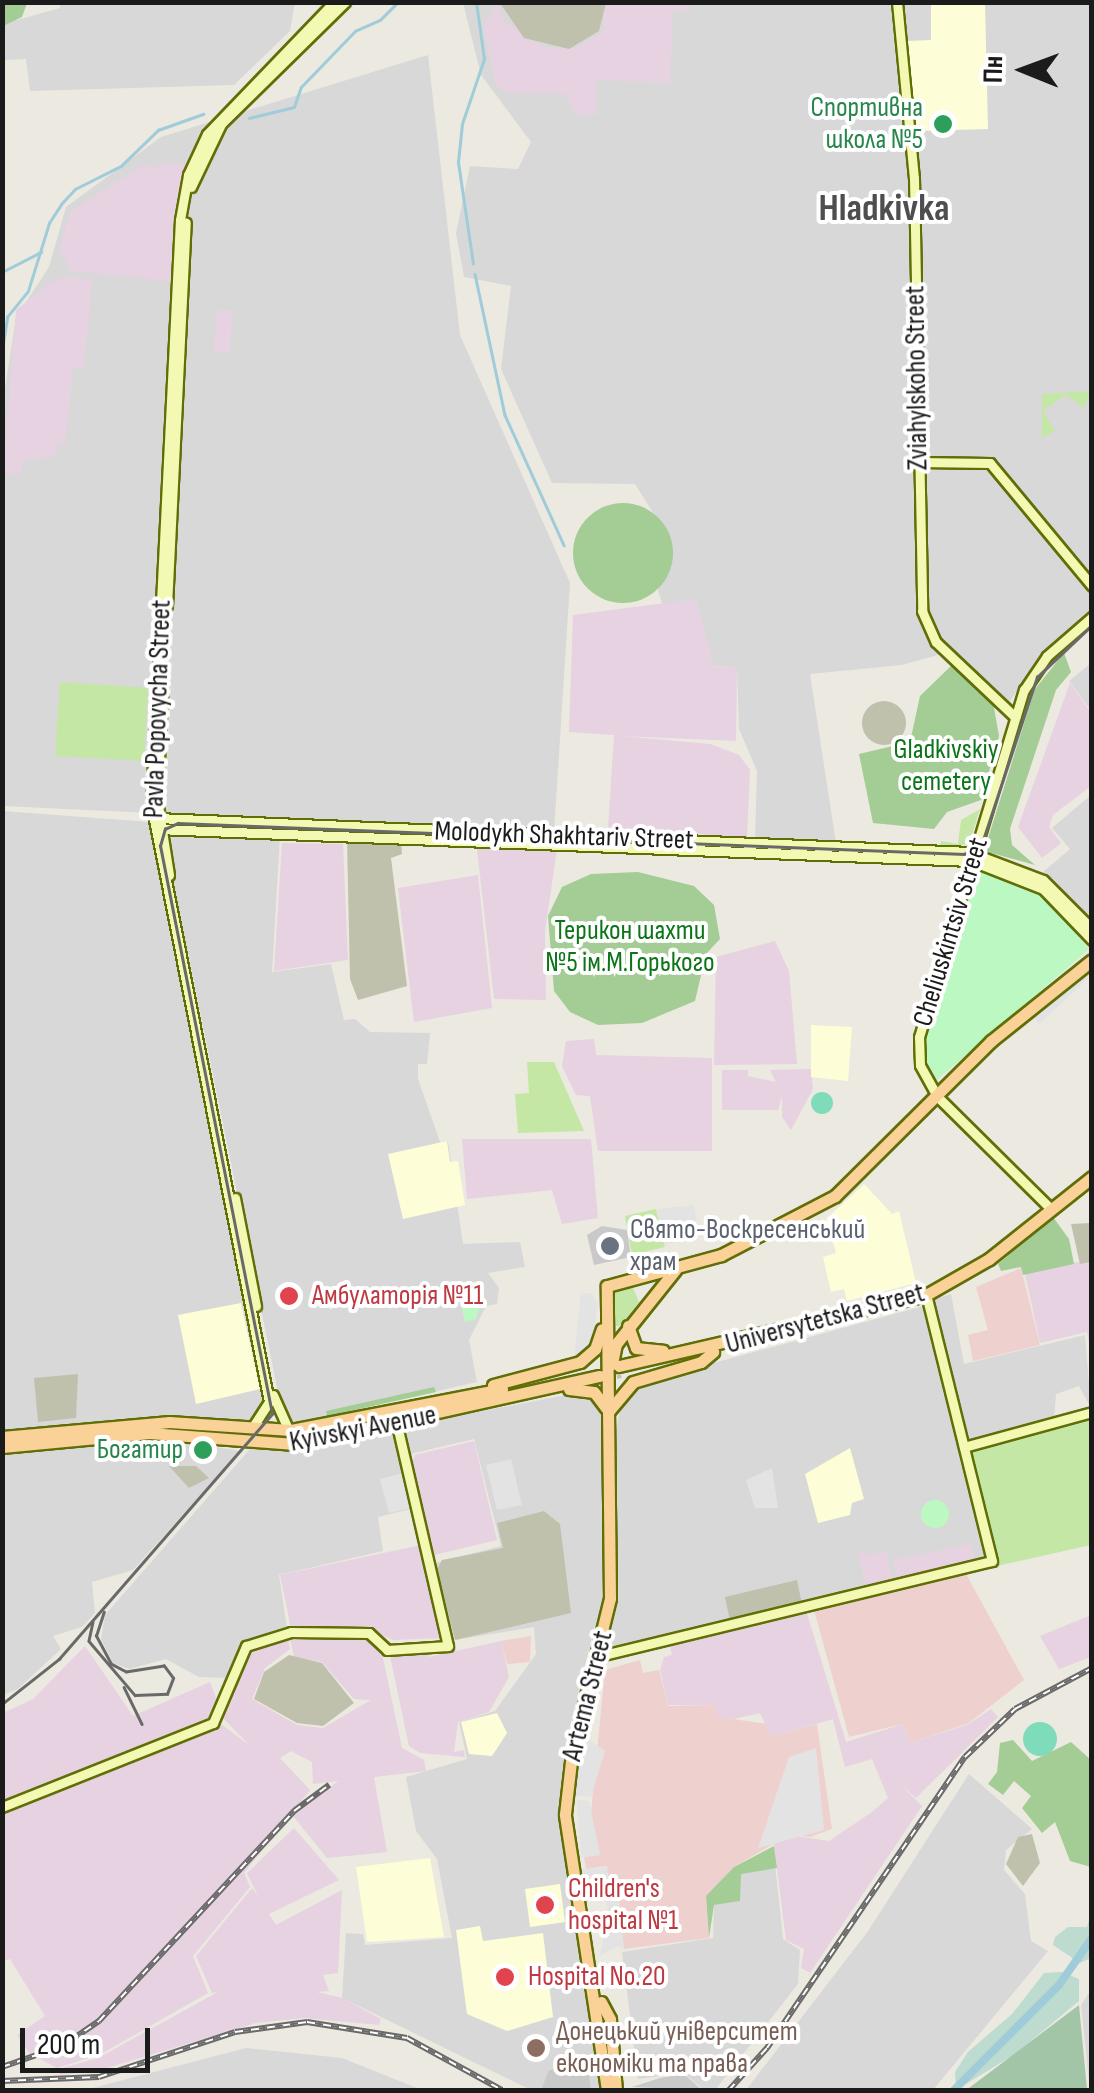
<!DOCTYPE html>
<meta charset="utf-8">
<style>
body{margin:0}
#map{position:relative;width:1094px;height:2093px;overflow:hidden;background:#ece9e0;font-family:"Sofia Sans Condensed",sans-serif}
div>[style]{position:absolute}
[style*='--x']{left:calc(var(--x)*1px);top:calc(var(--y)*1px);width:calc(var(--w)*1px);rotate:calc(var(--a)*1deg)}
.residential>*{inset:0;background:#d9d8d8}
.commercial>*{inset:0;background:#eed1cf}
.industrial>*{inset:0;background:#e6d2e1}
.education>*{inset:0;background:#fdfed7}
.religious>*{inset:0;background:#c9c9c9}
.construction>*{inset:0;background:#c0c1ac}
.round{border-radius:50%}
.grass>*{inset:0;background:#c4e7a6}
.forest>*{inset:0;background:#a4cc95}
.wetland>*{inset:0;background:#bddbce}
.cemetery>*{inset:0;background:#a2c5a8}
.park>*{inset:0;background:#bcf8c2}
.pitch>*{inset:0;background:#7edcba}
.parking>*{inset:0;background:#e3e3e3}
.stream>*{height:2.5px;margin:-1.25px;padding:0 1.25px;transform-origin:1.25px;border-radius:1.25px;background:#a0ccda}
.river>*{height:8px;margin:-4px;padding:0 4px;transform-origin:4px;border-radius:4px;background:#a0ccda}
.primary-tunnel>*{height:11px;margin-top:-5.5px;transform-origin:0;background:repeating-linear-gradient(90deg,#c2c0b9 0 11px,transparent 0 16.5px)}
.roads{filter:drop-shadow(2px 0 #606e06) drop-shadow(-2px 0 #606e06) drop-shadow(0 2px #606e06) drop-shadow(0 -2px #606e06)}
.secondary>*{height:9px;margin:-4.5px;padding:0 4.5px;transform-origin:4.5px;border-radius:4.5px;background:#f3f8b3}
.primary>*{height:11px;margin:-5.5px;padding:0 5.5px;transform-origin:5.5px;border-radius:5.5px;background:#fad298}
.tram>*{height:2.5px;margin:-1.25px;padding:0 1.25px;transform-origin:1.25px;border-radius:1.25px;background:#696969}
.rail>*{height:6px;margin-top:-3px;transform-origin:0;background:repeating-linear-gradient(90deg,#fff 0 8px,#696969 0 16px);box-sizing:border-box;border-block:2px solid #696969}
.dots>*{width:28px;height:28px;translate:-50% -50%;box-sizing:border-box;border:5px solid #fff;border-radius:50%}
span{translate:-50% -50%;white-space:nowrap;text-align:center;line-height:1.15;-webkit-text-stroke:8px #fff;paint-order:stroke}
.leisure-label{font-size:28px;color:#27864d}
.right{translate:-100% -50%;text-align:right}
.street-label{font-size:28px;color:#1b1b1b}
.park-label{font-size:28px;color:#0c7518}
.worship-label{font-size:28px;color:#5b616d}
.left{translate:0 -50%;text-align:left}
.health-label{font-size:28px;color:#be3a42}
.education-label{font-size:28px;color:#785e54}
.district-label{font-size:38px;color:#4e4e4e;font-weight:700}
.frame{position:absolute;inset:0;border:5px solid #1b1b1b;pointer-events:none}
.north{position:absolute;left:974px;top:20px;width:100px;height:100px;-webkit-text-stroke:8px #fff;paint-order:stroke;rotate:271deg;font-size:28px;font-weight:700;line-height:40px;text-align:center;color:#1b1b1b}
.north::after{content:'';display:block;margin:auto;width:35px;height:45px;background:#1b1b1b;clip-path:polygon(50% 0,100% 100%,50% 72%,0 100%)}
.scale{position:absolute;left:20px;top:2028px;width:130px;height:45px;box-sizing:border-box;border:5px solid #1b1b1b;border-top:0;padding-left:12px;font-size:30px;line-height:35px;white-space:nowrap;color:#1b1b1b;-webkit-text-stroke:8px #fff;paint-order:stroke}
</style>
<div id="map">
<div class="residential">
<i style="clip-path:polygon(13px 3px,17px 20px,60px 8px,60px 3px,295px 3px,290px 31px,234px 85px,30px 91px,26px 59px,3px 60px,2px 4px)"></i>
<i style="clip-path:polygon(463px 3px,1091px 3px,1091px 609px,1042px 652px,1007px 706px,952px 651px,902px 665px,810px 674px,836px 843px,755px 841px,757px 771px,739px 729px,737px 667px,683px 666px,658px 591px,669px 538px,635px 484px,552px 483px,501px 369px,511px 286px,464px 277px,456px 233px,470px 166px,518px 169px,531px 142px,481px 75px)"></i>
<i style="clip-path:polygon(428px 55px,460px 335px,570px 583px,554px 832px,3px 806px,3px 401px,16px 317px,49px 267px,66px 207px,161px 137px)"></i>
<i style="clip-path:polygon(1091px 663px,1091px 711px,1069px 681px)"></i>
<i style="clip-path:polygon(1091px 795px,1091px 924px,1043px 872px,1070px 849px,1052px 828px)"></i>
<i style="clip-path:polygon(3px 811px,149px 822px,265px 1397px,254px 1424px,194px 1420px,3px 1433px)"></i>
<i style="clip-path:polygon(173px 832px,280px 837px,272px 972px,331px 964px,344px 1020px,355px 1019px,370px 1032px,430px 1033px,427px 1064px,418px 1064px,418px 1079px,440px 1142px,448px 1141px,463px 1244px,520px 1242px,525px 1267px,488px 1273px,499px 1288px,497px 1304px,486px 1306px,469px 1340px,477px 1382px,285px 1426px,168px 856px)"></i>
<i style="clip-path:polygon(951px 1294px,964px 1364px,1085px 1335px,1091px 1408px,1079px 1386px,1056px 1394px,1054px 1420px,968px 1444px,934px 1299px)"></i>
<i style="clip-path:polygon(927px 1305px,988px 1558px,608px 1649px,617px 1583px,615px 1437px,621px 1403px,633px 1385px)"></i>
<i style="clip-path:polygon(586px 1391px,602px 1407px,605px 1596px,564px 1762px,559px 1813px,602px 2090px,531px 2090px,342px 1998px,346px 1933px,363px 1934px,365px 1945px,452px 1938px,437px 1859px,416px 1831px,406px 1777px,467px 1759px,459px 1722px,495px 1711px,536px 1654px,534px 1627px,455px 1640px,435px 1563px,501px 1546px,474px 1439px,406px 1455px,401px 1427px)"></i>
<i style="clip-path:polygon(394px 1430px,415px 1508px,378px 1517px,383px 1551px,279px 1575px,287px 1629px,239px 1647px,227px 1678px,199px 1677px,166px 1659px,129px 1669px,113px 1663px,101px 1639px,105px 1615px,250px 1449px,296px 1448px)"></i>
<i style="clip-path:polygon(150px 1437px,240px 1451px,133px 1570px,92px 1582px,95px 1613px,82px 1627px,53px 1636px,61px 1649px,18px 1689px,3px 1695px,3px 1451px)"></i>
<i style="clip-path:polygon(969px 1774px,1032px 1829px,1006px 1850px,1004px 1870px,1025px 1894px,1031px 1941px,1048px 1951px,933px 2090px,746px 2090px,868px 1931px)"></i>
<i style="clip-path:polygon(775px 1864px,783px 1939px,800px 1950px,798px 1984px,715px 2090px,704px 2090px,684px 2073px,638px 2079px,622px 1952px,713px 1938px,714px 1905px,740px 1901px,736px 1872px)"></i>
<i style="clip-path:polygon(1091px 1990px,1092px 2090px,1090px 2090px,1081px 2005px)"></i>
<i style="clip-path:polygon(246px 2048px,342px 2058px,422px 2090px,85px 2090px)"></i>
</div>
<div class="commercial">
<i style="clip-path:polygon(1021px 1268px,1040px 1345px,973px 1361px,968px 1335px,988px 1330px,976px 1287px)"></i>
<i style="clip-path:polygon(965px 1572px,1024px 1680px,969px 1723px,909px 1743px,903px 1724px,849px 1737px,814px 1610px)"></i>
<i style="clip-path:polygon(531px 1636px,530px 1662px,507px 1664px,501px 1641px)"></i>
<i style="clip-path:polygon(640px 1660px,643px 1673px,659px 1670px,668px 1706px,716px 1705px,719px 1717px,767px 1724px,771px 1737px,817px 1724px,832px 1829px,810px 1837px,790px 1834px,734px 1867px,706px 1897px,709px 1938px,624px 1949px,618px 1891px,609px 1891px,607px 1866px,586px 1869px,584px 1857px,600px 1855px,591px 1812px,605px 1670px)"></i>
</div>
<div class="industrial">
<i style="clip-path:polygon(604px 3px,691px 3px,690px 11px,673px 10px,670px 83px,597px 80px,596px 115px,577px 114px,565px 94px,507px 93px,496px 86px,483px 26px,497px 4px,504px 21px,544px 47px,576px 48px,603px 31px)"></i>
<i style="clip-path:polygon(162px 163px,185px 163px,173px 221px,171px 281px,71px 271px,59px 249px,70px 212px,145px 164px,153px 169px)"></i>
<i style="clip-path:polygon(71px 277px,92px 280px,84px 367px,73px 369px,65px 446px,57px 445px,55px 456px,23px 460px,20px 474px,3px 473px,16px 310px,51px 282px)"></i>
<i style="clip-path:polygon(217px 310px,232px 310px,230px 353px,214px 352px)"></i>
<i style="clip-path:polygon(696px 599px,714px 667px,737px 667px,736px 741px,622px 736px,710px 744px,739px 755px,750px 770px,747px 837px,608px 829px,614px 735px,569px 732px,573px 615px)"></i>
<i style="clip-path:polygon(1070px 683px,1091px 713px,1091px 786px,1053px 815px,1049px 827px,1061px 843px,1042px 858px,1018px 827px)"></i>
<i style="clip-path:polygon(484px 842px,557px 849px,545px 931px,546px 1000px,494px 999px,477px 849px)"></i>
<i style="clip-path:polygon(282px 843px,343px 844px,348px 960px,274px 971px)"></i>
<i style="clip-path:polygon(478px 875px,492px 1008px,414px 1022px,398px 888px)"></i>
<i style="clip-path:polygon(775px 941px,789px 971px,797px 1064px,714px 1065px,716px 957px)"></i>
<i style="clip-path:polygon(594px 1039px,596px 1055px,712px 1058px,712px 1151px,598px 1151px,590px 1096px,576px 1095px,562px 1066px,566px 1041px)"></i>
<i style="clip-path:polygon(811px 1069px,813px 1089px,791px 1130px,782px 1117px,782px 1096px,778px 1110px,722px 1110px,722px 1070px,748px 1070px,748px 1076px,776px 1082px,770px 1070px)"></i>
<i style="clip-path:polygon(462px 1139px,591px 1139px,598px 1218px,562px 1224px,552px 1190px,467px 1199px)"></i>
<i style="clip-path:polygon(1091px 1259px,1091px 1352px,1087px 1332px,1040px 1343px,1025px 1274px)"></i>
<i style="clip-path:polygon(474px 1441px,497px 1540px,434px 1555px,412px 1462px,415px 1455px)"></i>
<i style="clip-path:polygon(971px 1544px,976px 1562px,897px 1581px,893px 1560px)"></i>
<i style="clip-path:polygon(421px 1545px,442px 1638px,393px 1640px,369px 1629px,291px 1628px,280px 1575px)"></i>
<i style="clip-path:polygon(865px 1550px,867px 1556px,886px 1551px,893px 1582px,866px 1589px,858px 1552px)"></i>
<i style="clip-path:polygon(806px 1610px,846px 1742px,903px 1724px,909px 1743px,969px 1724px,991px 1709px,998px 1717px,916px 1798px,901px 1785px,922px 1806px,810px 1973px,801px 1968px,804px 1949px,786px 1940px,774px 1844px,789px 1835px,829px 1841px,872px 1812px,888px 1798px,872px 1759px,845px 1767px,833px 1719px,771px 1737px,760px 1713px,734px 1719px,718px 1717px,715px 1705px,668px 1705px,660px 1670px,664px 1657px,672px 1655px,670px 1645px)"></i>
<i style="clip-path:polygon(1091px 1615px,1091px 1657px,1059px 1669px,1040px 1636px)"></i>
<i style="clip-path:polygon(297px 1635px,362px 1635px,380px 1644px,402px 1748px,424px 1760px,426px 1771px,313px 1784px,312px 1762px,291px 1751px,280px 1758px,310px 1790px,244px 1873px,250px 1887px,193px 1956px,208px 1993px,101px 2054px,57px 2068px,29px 2053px,17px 2035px,45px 2016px,10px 1959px,3px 1961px,3px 1713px,33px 1699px,85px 1646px,133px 1716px,210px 1682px,217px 1701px,213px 1718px,249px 1745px,220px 1715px,245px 1648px,287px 1636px,290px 1649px,265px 1668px,252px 1699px,297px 1725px,323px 1728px,371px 1700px,354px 1699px,322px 1662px,294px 1657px,290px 1638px)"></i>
<i style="clip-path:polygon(501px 1641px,509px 1677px,489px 1712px,458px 1722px,454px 1752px,464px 1750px,465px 1757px,420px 1753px,409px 1746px,390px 1656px,427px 1652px,428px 1657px)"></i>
<i style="clip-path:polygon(374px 1777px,387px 1852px,327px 1858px,293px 1816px,341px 1779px)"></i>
<i style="clip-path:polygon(294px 1828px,339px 1880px,269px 1914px,276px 1925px,342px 1890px,338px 1973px,323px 1975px,329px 1991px,317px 1992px,342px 1998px,381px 2019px,379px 2025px,304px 2018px,256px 2023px,97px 2071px,60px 2075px,59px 2069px,98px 2058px,218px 1992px,212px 1993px,196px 1956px,252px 1888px,258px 1896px,247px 1873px)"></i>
</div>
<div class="education">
<i style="clip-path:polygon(931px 3px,985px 3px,988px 129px,917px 131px,907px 41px,931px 40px)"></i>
<i style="clip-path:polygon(811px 1025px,852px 1027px,848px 1081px,811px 1077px)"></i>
<i style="clip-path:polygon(447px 1141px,450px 1162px,458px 1161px,465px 1205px,403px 1219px,388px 1154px)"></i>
<i style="clip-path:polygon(864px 1184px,892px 1214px,899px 1211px,916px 1283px,847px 1301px,844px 1289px,831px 1292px,823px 1257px,836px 1253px,826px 1219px)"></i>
<i style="clip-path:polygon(241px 1303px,260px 1389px,196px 1404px,178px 1315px)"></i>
<i style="clip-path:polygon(850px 1448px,864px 1499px,852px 1503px,850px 1515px,818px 1523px,805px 1474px)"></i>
<i style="clip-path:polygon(497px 1713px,507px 1733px,492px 1756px,469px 1754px,461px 1722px)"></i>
<i style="clip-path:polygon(430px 1858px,444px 1937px,367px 1942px,356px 1867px)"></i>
<i style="clip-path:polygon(560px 1884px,565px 1922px,530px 1927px,525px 1889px)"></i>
<i style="clip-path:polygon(480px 1926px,483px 1941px,543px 1933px,553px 2017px,507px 2031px,467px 2014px,456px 1930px)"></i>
</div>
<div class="religious">
<i style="clip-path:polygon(602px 1226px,627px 1230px,631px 1257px,594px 1265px,587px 1235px)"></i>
<i style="clip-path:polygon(588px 2069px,591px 2090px,541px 2090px,549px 2070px)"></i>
<i style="clip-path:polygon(684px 2074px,702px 2090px,632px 2087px,660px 2078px)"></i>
</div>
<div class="construction">
<i style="clip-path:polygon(500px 3px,500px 2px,606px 3px,599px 31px,569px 49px,524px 38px)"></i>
<i class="round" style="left:862px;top:701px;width:44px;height:44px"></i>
<i style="clip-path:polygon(347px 840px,401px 841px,402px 854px,391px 858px,407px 986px,358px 1000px,350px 979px)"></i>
<i style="clip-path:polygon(1091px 1223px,1091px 1262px,1080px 1264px,1071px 1224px)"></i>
<i style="clip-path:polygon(78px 1374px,76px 1418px,38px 1422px,34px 1378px)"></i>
<i style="clip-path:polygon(169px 1466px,196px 1466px,209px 1478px,189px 1488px)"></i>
<i style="clip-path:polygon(544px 1511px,560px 1524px,571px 1613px,455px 1640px,437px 1569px,442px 1560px,503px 1548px,497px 1523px)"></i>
<i style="clip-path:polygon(797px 1580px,802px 1604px,730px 1621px,725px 1597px)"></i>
<i style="clip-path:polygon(289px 1655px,322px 1663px,354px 1703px,323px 1726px,297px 1723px,254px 1699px,264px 1672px)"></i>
<i style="clip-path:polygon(1032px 1834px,1040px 1863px,1023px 1886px,1006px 1864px,1018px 1837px)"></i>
</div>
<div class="grass">
<i style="clip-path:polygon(1091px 391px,1084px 408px,1066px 395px,1043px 411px,1055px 431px,1042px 438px,1042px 394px)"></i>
<i style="clip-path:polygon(60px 682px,148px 688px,144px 761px,55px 756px)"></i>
<i style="clip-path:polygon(980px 809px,969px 844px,940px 848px,941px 841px,958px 844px,961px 820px)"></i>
<i style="clip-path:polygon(527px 1062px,554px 1062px,584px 1131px,518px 1133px,515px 1094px,529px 1093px)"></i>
<i style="clip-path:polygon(656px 1209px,665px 1247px,632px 1255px,625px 1216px)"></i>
<i style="clip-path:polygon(631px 1283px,639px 1302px,623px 1326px,614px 1326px,610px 1291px)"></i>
<i style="clip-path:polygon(1091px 1416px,1091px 1545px,997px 1566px,969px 1449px)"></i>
</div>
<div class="forest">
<i style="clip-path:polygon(3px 2px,27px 2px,27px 3px,22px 17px,3px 26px)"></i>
<i class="round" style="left:573px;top:503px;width:100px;height:100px"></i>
<i style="clip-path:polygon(1064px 653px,1071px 672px,1056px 690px,1010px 829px,1012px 845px,1035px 865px,984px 851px,1035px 689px)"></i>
<i style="clip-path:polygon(952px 665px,993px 702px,999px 736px,981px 800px,947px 812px,934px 829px,873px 823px,859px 754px,910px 742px,920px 696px)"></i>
<i style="clip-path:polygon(638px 872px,694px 886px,714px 905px,720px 939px,706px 954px,695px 1001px,642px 1023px,598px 1025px,570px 1012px,554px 991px,548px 916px,562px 887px,591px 874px)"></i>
<i style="clip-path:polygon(1053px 1217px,1069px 1239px,1074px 1264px,1023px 1275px,1021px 1267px,1001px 1271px,998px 1264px)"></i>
<i style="clip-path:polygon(434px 1387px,436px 1392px,327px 1416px,326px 1411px)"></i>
<i style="clip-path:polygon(1013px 1740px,1032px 1761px,1071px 1742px,1091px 1760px,1091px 1867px,1070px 1861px,1055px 1822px,1042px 1833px,1022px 1808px,1031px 1796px,1014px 1781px,1003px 1795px,988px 1784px,997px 1772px,1000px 1743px)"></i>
<i style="clip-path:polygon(774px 1846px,777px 1868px,741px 1874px,740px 1901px,714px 1905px,709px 1938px,706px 1896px,734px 1867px)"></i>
</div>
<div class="wetland">
<i style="clip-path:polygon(1091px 1913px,1091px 1958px,1080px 1963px,1053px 1945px,1055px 1937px,1068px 1927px,1087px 1927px)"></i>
<i style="clip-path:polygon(1062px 1972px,1079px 1979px,1079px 2001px,1015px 2054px,956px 2090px,955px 2072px,968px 2052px,1012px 2014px,1044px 1973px)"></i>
</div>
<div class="cemetery">
<i style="clip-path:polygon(1079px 2005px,1087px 2090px,966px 2090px,969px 2088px)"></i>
</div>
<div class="park">
<i style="clip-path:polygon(985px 866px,1037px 888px,1089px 949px,933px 1083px,920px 1047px,970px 879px)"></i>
<i style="clip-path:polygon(467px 1294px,480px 1304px,476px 1319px,465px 1322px,459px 1296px)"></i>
<i class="round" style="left:921px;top:1500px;width:28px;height:28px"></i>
</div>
<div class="pitch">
<i class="round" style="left:811px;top:1092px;width:22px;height:22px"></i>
<i class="round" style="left:1023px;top:1722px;width:34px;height:34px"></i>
</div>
<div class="parking">
<i style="clip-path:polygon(1089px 967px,1091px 976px,1039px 1024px,1032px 1015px)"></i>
<i style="clip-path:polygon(694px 1205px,699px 1236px,665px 1245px,656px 1209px)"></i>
<i style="clip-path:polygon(581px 1293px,591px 1293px,598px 1304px,592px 1345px,574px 1358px)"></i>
<i style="clip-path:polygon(511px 1459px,522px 1505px,497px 1510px,486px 1465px)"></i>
<i style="clip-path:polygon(772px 1468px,778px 1508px,755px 1508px,746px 1480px)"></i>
<i style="clip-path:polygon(403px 1473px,411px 1508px,389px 1513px,380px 1479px)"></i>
<i style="clip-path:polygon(582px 1735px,605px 1751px,591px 1797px,574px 1796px,571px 1786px)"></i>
<i style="clip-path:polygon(816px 1748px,824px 1830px,758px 1848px,789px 1757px)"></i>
<i style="clip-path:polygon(577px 1800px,589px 1801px,600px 1855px,581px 1857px)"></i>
<i style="clip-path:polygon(607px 1867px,608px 1891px,617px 1891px,624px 1949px,617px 1946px,599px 1957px,609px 1919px,603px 1880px,583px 1883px,581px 1870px)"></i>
</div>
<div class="stream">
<i style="--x:249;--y:118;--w:46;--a:-13.7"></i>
<i style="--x:294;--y:107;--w:21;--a:-71"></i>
<i style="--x:301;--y:87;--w:78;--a:-46"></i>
<i style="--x:355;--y:31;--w:27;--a:-24"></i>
<i style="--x:380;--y:20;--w:25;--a:-45"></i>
<i style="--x:473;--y:264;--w:103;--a:-98.4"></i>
<i style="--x:458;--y:162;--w:38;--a:-84"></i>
<i style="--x:462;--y:124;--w:69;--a:-71.3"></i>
<i style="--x:484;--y:59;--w:58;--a:-98"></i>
<i style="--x:2;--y:272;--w:44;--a:-27.1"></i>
<i style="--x:475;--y:274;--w:144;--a:78"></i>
<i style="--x:505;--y:415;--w:143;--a:65.6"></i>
<i style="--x:2;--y:350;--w:33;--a:-81"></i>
<i style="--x:7;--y:317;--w:33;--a:-51"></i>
<i style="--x:28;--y:291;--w:71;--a:-72.8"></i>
<i style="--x:49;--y:223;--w:24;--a:-57"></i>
<i style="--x:62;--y:203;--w:19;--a:-47"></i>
<i style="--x:75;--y:189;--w:51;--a:-26.6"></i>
<i style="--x:121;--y:166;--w:52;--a:-44.2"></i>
<i style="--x:158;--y:130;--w:48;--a:-19.6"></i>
</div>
<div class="river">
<i style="--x:954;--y:2090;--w:148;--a:-45"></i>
<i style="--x:1059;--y:1985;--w:57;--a:-54.9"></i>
</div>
<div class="primary-tunnel">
<i style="--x:600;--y:1376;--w:21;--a:-11"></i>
</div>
<div class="roads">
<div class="secondary">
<i style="--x:897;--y:2;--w:177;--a:84.5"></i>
<i style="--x:914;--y:178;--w:433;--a:88.9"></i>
<i style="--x:922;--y:611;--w:34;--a:66"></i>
<i style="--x:936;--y:642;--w:109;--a:43.5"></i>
<i style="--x:191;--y:187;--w:70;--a:-64.5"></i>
<i style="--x:221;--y:124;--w:174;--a:-44.5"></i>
<i style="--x:919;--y:462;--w:71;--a:0.8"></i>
<i style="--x:990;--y:463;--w:160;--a:50.3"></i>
<i style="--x:167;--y:606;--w:384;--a:-87.2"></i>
<i style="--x:163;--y:681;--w:118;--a:92.9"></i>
<i style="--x:157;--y:799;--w:77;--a:81"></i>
<i style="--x:156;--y:818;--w:814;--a:2.39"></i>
<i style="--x:969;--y:852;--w:79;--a:20.7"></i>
<i style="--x:1043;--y:880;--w:69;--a:45"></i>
<i style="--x:157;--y:829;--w:816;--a:2.25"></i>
<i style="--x:972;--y:861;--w:76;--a:21.5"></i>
<i style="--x:1043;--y:889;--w:71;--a:46.1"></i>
<i style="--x:235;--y:1198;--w:110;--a:79"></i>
<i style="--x:1051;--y:1209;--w:161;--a:-135.3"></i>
<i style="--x:937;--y:1096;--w:35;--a:-119"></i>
<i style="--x:920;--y:1065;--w:28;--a:-92"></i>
<i style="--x:919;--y:1037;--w:363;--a:-73.2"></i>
<i style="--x:1024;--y:690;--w:41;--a:-55.9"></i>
<i style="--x:1047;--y:656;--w:60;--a:-40.9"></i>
<i style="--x:273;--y:1395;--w:37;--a:66"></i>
<i style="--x:252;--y:1428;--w:31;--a:-57"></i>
<i style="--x:269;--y:1402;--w:610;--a:-101.16"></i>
<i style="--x:151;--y:804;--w:585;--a:-87.16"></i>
<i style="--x:180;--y:220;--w:46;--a:-79.9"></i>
<i style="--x:188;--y:175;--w:45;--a:-65.1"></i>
<i style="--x:207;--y:134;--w:183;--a:-46.1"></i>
<i style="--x:964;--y:1447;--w:133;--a:-15.3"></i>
<i style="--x:599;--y:1656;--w:404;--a:-13.6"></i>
<i style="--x:992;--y:1561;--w:274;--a:-103.9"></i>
<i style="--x:2;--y:1807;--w:227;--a:-21.7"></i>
<i style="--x:213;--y:1723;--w:84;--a:-66.8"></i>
<i style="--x:246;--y:1646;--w:47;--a:-17.3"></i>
<i style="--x:291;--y:1632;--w:78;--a:0.7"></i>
<i style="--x:369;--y:1633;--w:25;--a:43"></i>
<i style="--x:387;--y:1650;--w:61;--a:-3.8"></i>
<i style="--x:448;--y:1646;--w:235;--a:-103"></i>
</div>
<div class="primary">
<i style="--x:628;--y:1326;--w:23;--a:70"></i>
<i style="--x:636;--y:1348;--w:27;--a:6"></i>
<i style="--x:612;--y:1364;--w:20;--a:-79"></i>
<i style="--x:616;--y:1344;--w:95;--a:-51.4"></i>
<i style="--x:619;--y:1366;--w:315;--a:-13"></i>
<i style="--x:926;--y:1295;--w:73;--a:-29.7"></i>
<i style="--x:989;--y:1259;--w:132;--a:-38.5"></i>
<i style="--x:493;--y:1385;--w:90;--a:-14.8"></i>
<i style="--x:580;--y:1362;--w:20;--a:-41"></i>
<i style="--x:595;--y:1349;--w:21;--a:-71"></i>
<i style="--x:569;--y:1389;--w:25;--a:7"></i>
<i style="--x:594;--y:1392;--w:20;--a:53"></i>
<i style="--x:608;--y:1412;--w:39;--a:-50"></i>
<i style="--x:633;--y:1382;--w:71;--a:-16.4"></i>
<i style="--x:701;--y:1362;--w:16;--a:-40"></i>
<i style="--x:2;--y:1437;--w:168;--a:-5.1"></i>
<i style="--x:169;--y:1422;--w:122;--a:3.8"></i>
<i style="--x:291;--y:1430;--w:215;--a:-11"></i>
<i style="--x:2;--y:1447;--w:148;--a:-5.4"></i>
<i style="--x:149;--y:1433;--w:146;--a:4.3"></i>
<i style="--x:295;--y:1444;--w:312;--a:-12.6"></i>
<i style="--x:601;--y:2002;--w:19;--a:62"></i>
<i style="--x:610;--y:2019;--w:71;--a:85.2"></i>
<i style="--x:607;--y:2090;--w:279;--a:-98.7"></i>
<i style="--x:565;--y:1814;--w:61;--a:-83.5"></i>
<i style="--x:572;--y:1753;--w:160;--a:-76.2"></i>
<i style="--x:610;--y:1598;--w:312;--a:-90.6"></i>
<i style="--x:607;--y:1286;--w:118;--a:-15.2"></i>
<i style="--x:721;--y:1255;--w:128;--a:-27.4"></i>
<i style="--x:835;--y:1196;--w:220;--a:-44.8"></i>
<i style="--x:991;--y:1041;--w:129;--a:-38.7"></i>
</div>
</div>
<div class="tram">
<i style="--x:93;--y:1622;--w:19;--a:102"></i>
<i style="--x:89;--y:1641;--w:71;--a:49.6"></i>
<i style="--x:135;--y:1695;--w:32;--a:-2"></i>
<i style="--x:167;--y:1694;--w:17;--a:-69"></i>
<i style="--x:173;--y:1678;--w:15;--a:-127"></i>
<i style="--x:164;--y:1666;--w:38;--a:171"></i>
<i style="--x:126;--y:1672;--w:17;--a:-152"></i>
<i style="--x:111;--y:1664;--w:32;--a:-118"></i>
<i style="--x:96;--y:1636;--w:25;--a:-72"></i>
<i style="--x:124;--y:1687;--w:41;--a:64.1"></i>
<i style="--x:2;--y:1704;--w:73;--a:-38.3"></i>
<i style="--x:59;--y:1659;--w:325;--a:-49"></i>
<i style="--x:272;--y:1414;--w:579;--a:-101.15"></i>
<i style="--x:160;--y:846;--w:18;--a:-74"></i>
<i style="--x:165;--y:829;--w:14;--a:-25"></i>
<i style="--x:178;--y:823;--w:787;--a:2.26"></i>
<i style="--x:964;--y:854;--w:24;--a:-36"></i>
<i style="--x:983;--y:840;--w:172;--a:-71.7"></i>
<i style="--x:1037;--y:677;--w:76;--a:-43.4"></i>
</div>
<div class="rail">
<i style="--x:58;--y:2049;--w:50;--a:-34.3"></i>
<i style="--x:99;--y:2021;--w:287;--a:-47.1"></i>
<i style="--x:294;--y:1811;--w:44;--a:-36.6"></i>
<i style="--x:2;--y:2067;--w:70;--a:-19.2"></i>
<i style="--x:2;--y:2081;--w:97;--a:-2.4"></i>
<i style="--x:99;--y:2077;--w:143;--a:-18.3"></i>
<i style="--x:235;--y:2032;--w:73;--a:-7.9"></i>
<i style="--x:307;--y:2022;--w:101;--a:9.1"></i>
<i style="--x:407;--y:2038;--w:108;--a:28.7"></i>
<i style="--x:729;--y:2090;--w:57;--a:-47.9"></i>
<i style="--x:767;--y:2048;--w:352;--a:-55.8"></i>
<i style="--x:965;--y:1757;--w:69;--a:-43.8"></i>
<i style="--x:1015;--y:1709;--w:87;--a:-28"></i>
</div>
<div class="dots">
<i style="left:943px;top:124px;background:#2e9e5b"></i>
<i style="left:610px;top:1246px;background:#6b7280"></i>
<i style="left:289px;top:1296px;background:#e0444e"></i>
<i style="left:203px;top:1450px;background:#2e9e5b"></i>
<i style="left:545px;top:1905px;background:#e0444e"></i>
<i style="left:505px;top:1977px;background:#e0444e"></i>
<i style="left:536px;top:2048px;background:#8d6e63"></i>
</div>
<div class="leisure-label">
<span class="right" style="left:923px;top:124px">Спортивна<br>школа №5</span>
<span class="right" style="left:183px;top:1450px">Богатир</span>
</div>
<div class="street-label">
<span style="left:917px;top:378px;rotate:-91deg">Zviahylskoho Street</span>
<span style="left:158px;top:709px;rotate:-88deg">Pavla Popovycha Street</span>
<span style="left:564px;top:836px;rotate:2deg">Molodykh Shakhtariv Street</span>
<span style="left:951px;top:932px;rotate:-73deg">Cheliuskintsiv Street</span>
<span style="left:825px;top:1319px;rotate:-15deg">Universytetska Street</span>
<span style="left:363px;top:1429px;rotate:-11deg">Kyivskyi Avenue</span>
<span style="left:588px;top:1696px;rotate:-76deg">Artema Street</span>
</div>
<div class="park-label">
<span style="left:946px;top:766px">Gladkivskiy<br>cemetery</span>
<span style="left:630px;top:947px">Терикон шахти<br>№5 ім.М.Горького</span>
</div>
<div class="worship-label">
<span class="left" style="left:630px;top:1246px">Свято-Воскресенський<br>храм</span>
</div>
<div class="health-label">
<span class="left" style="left:312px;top:1296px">Амбулаторія №11</span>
<span class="left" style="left:568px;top:1905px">Children's<br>hospital №1</span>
<span class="left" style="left:528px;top:1977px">Hospital No.20</span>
</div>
<div class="education-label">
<span class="left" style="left:556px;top:2048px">Донецький університет<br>економіки та права</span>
</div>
<div class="district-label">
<span style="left:884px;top:209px">Hladkivka</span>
</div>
<div class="frame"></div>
<div class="north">Пн</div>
<div class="scale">200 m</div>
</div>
